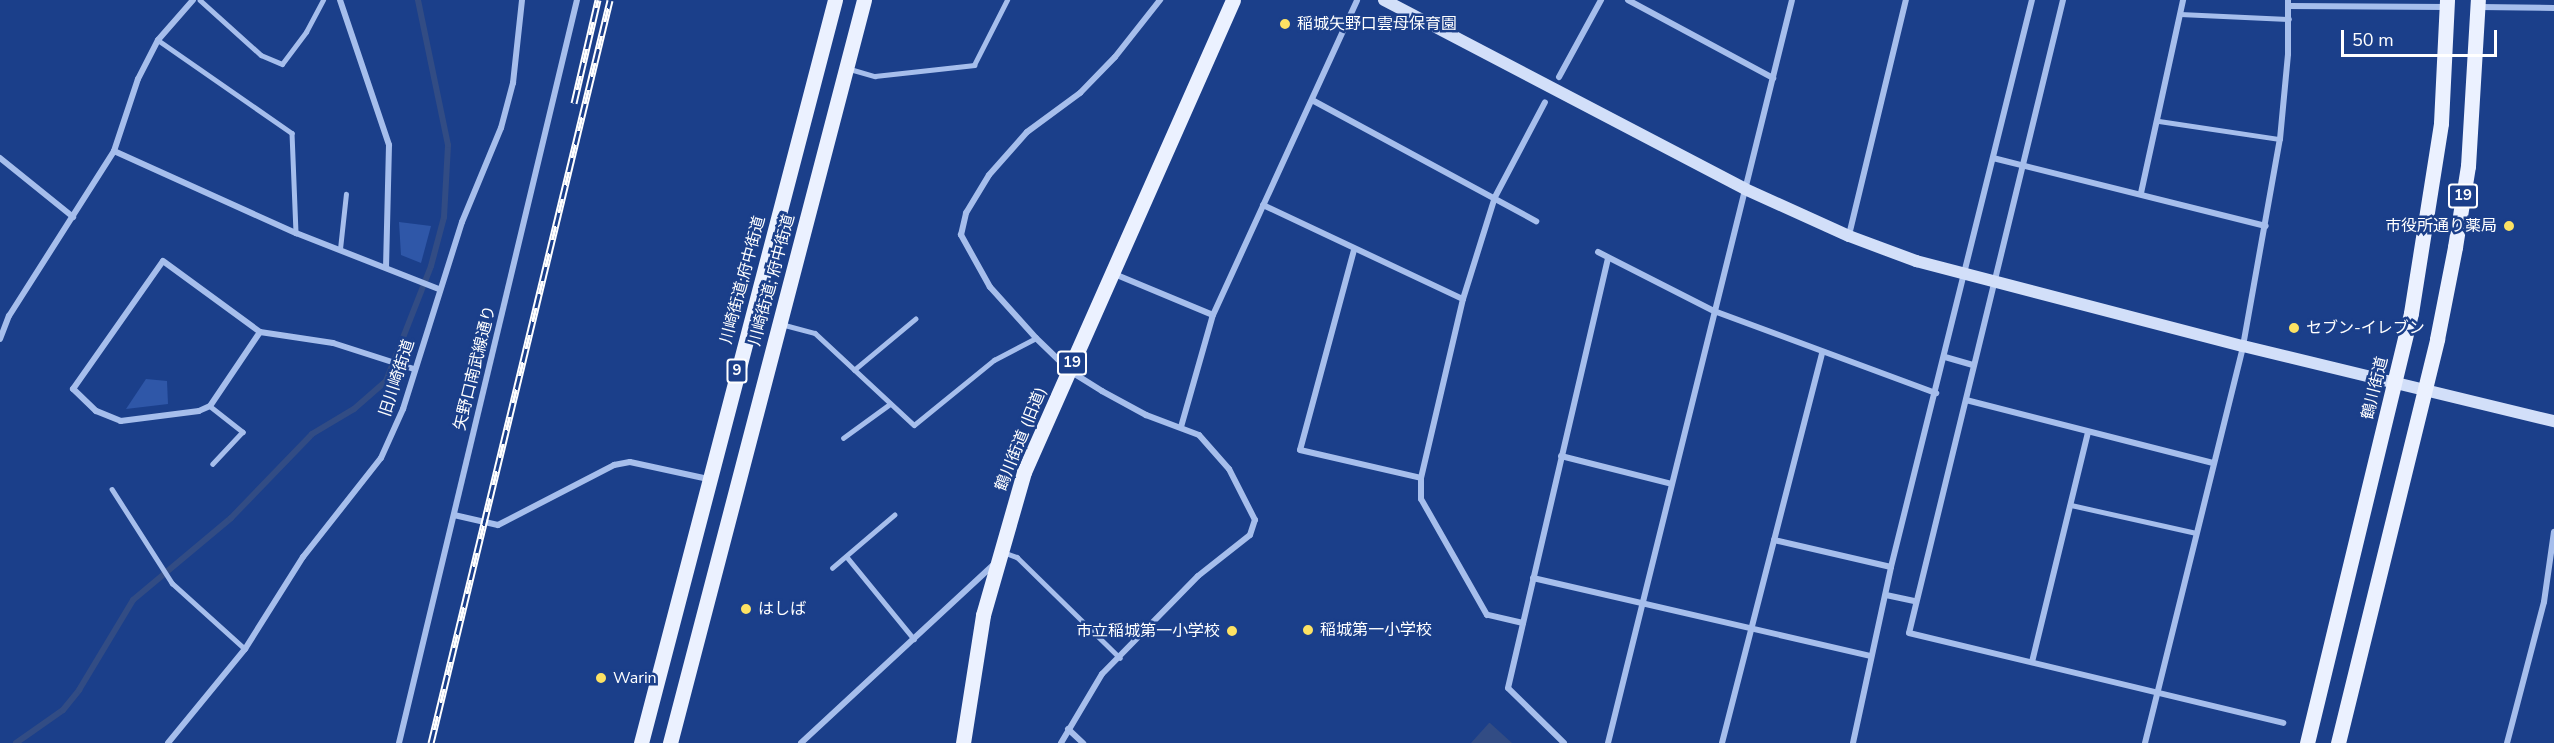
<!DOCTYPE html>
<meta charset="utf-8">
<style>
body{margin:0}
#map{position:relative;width:2554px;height:743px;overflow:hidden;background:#1b3f8a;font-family:"Nunito Sans","Noto Sans JP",sans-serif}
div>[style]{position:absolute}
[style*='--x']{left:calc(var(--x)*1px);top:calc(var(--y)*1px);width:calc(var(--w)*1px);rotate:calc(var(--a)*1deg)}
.green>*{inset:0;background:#2f57a8}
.water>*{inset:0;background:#324c84}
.stream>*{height:6px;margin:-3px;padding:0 3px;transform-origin:3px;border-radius:3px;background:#324c84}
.lane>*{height:4.5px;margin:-2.25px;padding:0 2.25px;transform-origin:2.25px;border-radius:2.25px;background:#a6beec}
.street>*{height:6px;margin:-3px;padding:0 3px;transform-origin:3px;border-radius:3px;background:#a6beec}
.secondary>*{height:12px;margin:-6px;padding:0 6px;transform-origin:6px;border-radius:6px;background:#d2dff9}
.primary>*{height:15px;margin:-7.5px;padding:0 7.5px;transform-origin:7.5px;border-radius:7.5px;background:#ebf1ff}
.rail>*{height:7px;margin-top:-3.5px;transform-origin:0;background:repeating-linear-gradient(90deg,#1b3f8a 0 14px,#fff 0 28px);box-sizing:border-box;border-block:2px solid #fff}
.dots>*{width:16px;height:16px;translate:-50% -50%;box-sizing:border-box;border:3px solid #1b3f8a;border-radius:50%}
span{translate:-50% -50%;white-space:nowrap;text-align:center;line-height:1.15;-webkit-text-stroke:5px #1b3f8a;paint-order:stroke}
.shield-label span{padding:2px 4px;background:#1b3f8a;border:2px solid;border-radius:4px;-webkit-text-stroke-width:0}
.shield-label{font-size:15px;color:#fff;font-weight:700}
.poi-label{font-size:16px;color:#fff}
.left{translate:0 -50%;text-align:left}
.right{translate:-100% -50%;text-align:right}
.street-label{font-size:16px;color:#fff}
.scale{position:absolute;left:2341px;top:30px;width:156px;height:27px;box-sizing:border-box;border:3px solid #fff;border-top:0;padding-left:8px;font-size:18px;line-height:21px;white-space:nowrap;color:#fff;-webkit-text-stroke:4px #1b3f8a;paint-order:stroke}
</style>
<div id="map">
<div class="green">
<i style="clip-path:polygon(399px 222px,431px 226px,421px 263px,401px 255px)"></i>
<i style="clip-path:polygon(146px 379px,167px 381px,168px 404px,126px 409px)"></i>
</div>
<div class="water">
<i style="clip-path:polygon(1489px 723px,1490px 723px,1512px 743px,1471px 743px)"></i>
</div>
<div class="stream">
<i style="--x:16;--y:743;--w:57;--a:-35.1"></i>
<i style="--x:63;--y:710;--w:26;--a:-51"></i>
<i style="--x:79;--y:690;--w:105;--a:-59"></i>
<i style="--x:133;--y:600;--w:128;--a:-39.9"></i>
<i style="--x:231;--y:518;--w:117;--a:-46"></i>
<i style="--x:312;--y:434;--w:49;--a:-30.8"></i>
<i style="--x:354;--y:409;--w:43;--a:-41.2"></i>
<i style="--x:386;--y:381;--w:123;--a:-68.6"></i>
<i style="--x:431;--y:266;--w:51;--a:-75.1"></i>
<i style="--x:444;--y:217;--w:72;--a:-86.8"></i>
<i style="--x:448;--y:145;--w:148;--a:-101.7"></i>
</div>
<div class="lane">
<i style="--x:200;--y:0;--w:82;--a:42"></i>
<i style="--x:261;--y:55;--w:23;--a:23"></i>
<i style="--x:282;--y:64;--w:40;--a:-53"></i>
<i style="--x:306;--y:32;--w:36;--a:-62"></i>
<i style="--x:2180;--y:14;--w:109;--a:2.6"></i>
<i style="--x:158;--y:40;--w:163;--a:34.8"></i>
<i style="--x:292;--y:133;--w:100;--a:87.7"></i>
<i style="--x:850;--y:69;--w:26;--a:16"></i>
<i style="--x:875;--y:76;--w:100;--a:-6.3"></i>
<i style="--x:974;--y:65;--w:73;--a:-63.1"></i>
<i style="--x:2159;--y:121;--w:122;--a:8.5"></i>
<i style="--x:340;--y:249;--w:55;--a:-83.8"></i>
<i style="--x:781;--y:324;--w:35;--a:15"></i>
<i style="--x:815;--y:333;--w:135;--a:42.9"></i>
<i style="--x:914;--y:425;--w:103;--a:-39.1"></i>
<i style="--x:994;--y:360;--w:47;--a:-27.6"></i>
<i style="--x:854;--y:370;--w:80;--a:-39.9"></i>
<i style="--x:210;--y:406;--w:42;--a:38.2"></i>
<i style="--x:243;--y:432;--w:44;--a:133.2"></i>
<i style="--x:843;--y:438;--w:58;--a:-35.9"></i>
<i style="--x:112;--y:489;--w:112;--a:57.4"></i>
<i style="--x:172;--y:583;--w:98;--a:42.1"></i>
<i style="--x:2071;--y:505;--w:128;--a:12.6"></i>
<i style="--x:1003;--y:552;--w:15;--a:20"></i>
<i style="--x:1017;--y:557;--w:144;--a:44.4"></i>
<i style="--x:847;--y:557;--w:106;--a:50.7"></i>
<i style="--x:832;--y:568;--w:82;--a:-40.5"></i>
</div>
<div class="street">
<i style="--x:340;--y:0;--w:153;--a:71.3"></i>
<i style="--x:389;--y:145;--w:121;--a:91.4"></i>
<i style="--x:1628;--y:0;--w:165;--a:28.3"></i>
<i style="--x:2063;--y:0;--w:651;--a:103.67"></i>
<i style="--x:1909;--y:633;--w:385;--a:13.5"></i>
<i style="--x:2289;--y:6;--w:158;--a:0.4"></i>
<i style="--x:2480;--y:7;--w:74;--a:0.8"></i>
<i style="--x:1559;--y:77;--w:88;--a:-61.4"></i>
<i style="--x:1312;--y:100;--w:255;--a:28.4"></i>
<i style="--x:114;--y:151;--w:200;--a:24.3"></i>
<i style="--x:296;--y:233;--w:154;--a:21.4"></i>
<i style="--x:0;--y:158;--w:94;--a:38.9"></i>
<i style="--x:1993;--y:158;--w:281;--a:14"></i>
<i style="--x:2141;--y:193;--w:198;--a:-77.7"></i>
<i style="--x:1263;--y:205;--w:221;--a:25.2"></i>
<i style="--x:1849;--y:235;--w:242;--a:-76.4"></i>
<i style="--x:1354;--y:250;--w:207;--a:105.1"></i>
<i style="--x:1300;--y:450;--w:124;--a:13"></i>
<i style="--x:1598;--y:252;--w:130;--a:27"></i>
<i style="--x:1714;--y:311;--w:237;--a:20.3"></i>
<i style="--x:1112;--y:273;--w:109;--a:22.6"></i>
<i style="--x:260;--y:332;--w:89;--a:124"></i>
<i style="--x:210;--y:406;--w:12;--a:156"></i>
<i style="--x:199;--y:411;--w:79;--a:172.7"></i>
<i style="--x:121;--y:421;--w:27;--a:-158"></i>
<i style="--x:96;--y:411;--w:32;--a:-136"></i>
<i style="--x:73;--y:389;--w:156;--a:-54.9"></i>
<i style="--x:163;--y:261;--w:120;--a:36.2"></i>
<i style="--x:260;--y:332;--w:74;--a:8.6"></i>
<i style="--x:333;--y:343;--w:85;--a:17.8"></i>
<i style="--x:0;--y:339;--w:25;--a:-69"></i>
<i style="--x:9;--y:316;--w:196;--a:-57.5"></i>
<i style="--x:114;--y:151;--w:76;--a:-71.6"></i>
<i style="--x:138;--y:79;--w:44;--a:-62.9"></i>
<i style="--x:158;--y:40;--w:53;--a:-48.8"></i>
<i style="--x:1945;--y:357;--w:29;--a:16"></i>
<i style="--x:1966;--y:400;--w:255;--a:14.3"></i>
<i style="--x:1181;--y:427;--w:116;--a:-74.1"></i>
<i style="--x:1213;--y:315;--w:346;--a:-65.4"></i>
<i style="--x:1561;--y:456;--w:114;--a:14.2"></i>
<i style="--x:454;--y:515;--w:45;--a:12.8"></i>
<i style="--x:498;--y:525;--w:131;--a:-27.3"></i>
<i style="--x:614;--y:465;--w:16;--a:-11"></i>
<i style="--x:630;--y:462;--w:80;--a:12.3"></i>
<i style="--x:1774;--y:540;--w:120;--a:13"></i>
<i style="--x:1533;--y:578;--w:347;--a:13"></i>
<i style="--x:1886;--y:595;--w:30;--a:12"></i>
<i style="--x:1523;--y:623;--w:37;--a:-167"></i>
<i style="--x:1487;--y:615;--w:133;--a:-119.6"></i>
<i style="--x:1421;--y:499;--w:21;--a:-90"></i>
<i style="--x:1421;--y:478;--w:184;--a:-76.8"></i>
<i style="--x:1463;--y:299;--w:107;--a:-72.6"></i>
<i style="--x:1495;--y:197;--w:107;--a:-62.2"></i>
<i style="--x:2032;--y:662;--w:236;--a:-76.3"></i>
<i style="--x:1068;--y:729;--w:21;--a:43"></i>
<i style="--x:168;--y:743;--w:122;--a:-50.7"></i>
<i style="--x:245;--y:649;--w:109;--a:-57.8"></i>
<i style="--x:303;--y:557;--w:126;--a:-51.8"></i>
<i style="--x:381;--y:458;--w:54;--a:-65.8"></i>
<i style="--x:403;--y:409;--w:196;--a:-72.5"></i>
<i style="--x:462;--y:222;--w:102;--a:-67.5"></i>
<i style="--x:501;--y:128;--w:47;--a:-75.1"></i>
<i style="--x:513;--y:83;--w:83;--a:-83.8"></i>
<i style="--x:399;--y:743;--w:764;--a:-76.53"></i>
<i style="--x:801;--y:743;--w:263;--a:-42.8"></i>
<i style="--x:1061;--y:743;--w:80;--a:-59.3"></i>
<i style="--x:1102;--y:674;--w:137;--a:-45.6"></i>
<i style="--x:1198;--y:576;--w:66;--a:-38.3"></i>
<i style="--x:1250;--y:535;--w:16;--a:-72"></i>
<i style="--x:1255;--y:520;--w:57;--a:-117"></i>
<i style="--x:1229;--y:469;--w:45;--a:-131.4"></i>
<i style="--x:1199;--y:435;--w:57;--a:-159.3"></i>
<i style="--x:1146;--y:415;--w:50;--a:-151.4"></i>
<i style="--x:1102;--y:391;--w:39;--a:-148"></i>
<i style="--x:1069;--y:370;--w:46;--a:-135.9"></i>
<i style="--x:1036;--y:338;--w:69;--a:-132"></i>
<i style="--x:990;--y:287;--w:60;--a:-119.1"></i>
<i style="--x:961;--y:235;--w:23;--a:-77"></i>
<i style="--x:966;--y:213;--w:44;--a:-58.8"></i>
<i style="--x:989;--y:175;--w:57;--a:-48.5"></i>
<i style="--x:1027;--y:132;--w:66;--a:-36.3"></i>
<i style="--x:1080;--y:93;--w:50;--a:-45.8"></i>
<i style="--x:1115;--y:57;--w:73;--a:-51.7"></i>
<i style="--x:1564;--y:743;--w:78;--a:-135.5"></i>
<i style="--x:1508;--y:688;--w:441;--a:-76.9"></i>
<i style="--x:1608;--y:743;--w:765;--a:-76.09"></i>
<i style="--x:1722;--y:743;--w:403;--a:-75.6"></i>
<i style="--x:1853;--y:743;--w:180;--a:-77.8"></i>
<i style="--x:1891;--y:567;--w:584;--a:-76.04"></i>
<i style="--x:2145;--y:743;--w:409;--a:-76.1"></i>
<i style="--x:2243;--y:346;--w:210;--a:-79.9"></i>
<i style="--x:2280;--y:139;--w:85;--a:-84.6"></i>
<i style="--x:2288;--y:54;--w:54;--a:-90"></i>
<i style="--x:2507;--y:743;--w:146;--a:-75.3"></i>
<i style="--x:2544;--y:602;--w:71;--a:-81.9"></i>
</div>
<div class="secondary">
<i style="--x:1384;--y:0;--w:407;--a:27.6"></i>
<i style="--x:1745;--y:189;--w:114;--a:24.3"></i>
<i style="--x:1849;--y:236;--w:72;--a:20.5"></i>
<i style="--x:1916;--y:261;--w:338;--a:14.6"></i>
<i style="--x:2243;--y:346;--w:320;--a:13.6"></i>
</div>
<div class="primary">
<i style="--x:641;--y:743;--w:768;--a:-75.37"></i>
<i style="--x:670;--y:743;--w:768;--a:-75.37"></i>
<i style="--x:963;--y:743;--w:130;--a:-81.1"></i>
<i style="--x:983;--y:615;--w:149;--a:-74"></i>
<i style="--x:1024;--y:472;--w:516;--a:-66.12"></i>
<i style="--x:2307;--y:743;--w:442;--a:-76.4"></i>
<i style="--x:2411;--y:313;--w:192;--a:-81"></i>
<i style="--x:2441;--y:123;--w:123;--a:-87.2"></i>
<i style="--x:2338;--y:743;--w:416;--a:-76.2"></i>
<i style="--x:2437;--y:339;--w:94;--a:-78.9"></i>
<i style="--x:2455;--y:247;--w:82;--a:-80.9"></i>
<i style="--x:2468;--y:166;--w:166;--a:-86.6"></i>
</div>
<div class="rail">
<i style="--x:574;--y:103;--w:106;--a:-76.9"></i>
<i style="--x:431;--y:743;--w:764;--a:-76.45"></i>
</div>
<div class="dots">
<i style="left:1285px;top:24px;background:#fde263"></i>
<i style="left:2509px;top:226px;background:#fde263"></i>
<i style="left:2294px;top:328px;background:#fde263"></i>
<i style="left:746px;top:609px;background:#fde263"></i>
<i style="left:1308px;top:630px;background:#fde263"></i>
<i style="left:1232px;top:631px;background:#fde263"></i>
<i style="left:601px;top:678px;background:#fde263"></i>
</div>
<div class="shield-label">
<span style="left:2463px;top:196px">19</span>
<span style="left:1072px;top:363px">19</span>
<span style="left:737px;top:371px">9</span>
</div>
<div class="poi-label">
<span class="left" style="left:1297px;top:24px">稲城矢野口雲母保育園</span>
<span class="right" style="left:2497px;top:226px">市役所通り薬局</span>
<span class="left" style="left:2306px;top:328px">セブン-イレブン</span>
<span class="left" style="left:758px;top:609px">はしば</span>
<span class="left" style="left:1320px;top:630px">稲城第一小学校</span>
<span class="right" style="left:1220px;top:631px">市立稲城第一小学校</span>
<span class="left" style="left:613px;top:678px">Warin</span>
</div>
<div class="street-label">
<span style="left:743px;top:280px;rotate:-75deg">川崎街道;府中街道</span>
<span style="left:772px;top:280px;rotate:-75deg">川崎街道; 府中街道</span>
<span style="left:475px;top:368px;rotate:-76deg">矢野口南武線通り</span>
<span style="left:397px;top:378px;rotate:-72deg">旧川崎街道</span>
<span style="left:2375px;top:388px;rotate:-76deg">鶴川街道</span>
<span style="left:1021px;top:439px;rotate:-68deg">鶴川街道 (旧道)</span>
</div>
<div class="scale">50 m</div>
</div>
